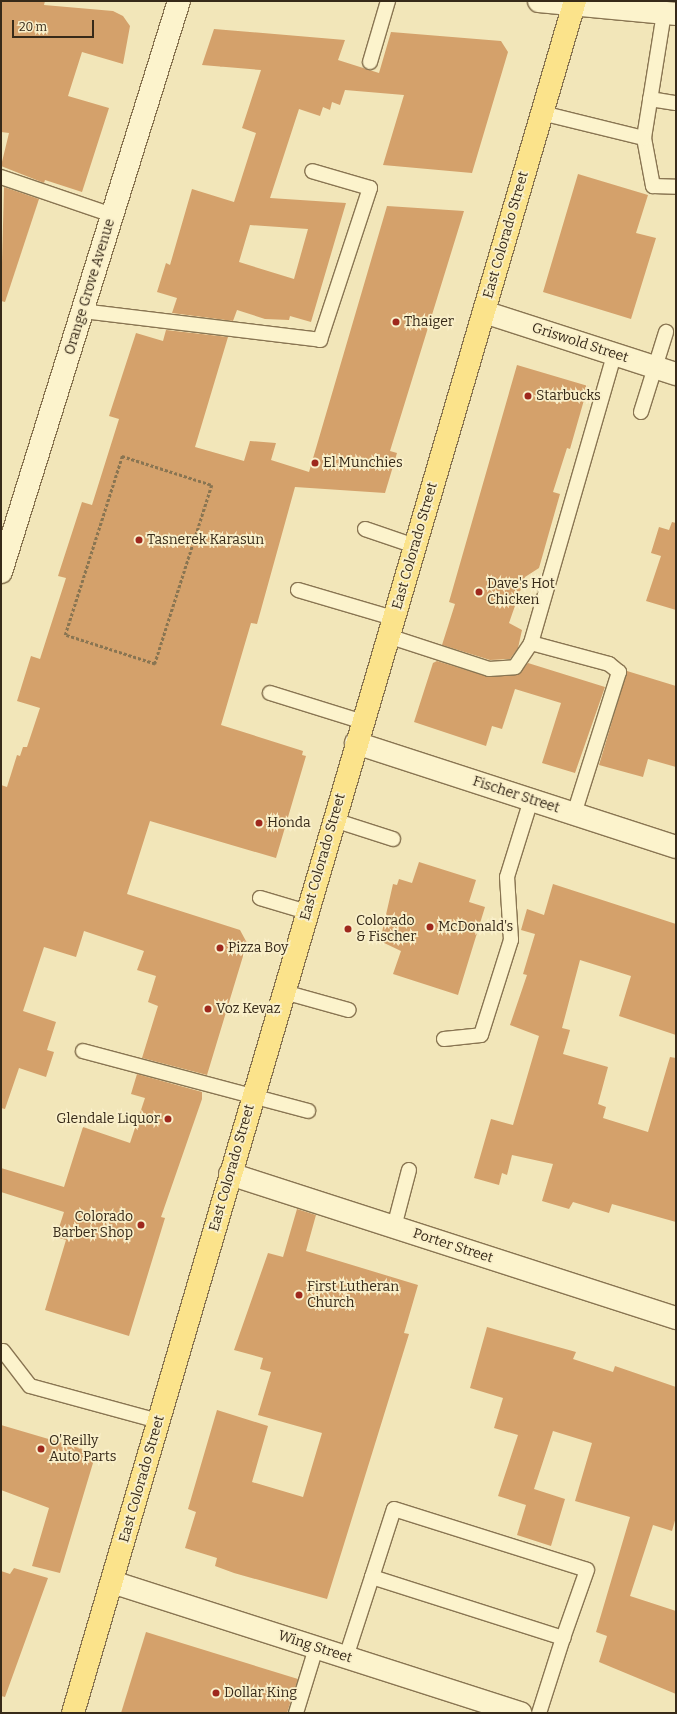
<!DOCTYPE html>
<style>
body{margin:0}
#map{position:relative;width:677px;height:1714px;overflow:hidden;background:#f2e6b9;font-family:Bitter,serif}
div>[style]{position:absolute}
[style*='--x']{left:calc(var(--x)*1px);top:calc(var(--y)*1px);width:calc(var(--w)*1px);rotate:calc(var(--a)*1deg)}
.building>*{inset:0;background:#d4a16b}
.path>*{height:2.5px;margin-top:-1.25px;transform-origin:0;background:repeating-linear-gradient(90deg,#897552 0 3px,transparent 0 5px)}
.roads{filter:drop-shadow(1px 0 #897552) drop-shadow(-1px 0 #897552) drop-shadow(0 1px #897552) drop-shadow(0 -1px #897552)}
.lane>*{height:14px;margin:-7px;padding:0 7px;transform-origin:7px;border-radius:7px;background:#fcf3cc}
.street>*{height:22px;margin:-11px;padding:0 11px;transform-origin:11px;border-radius:11px;background:#fcf3cc}
.secondary>*{height:22px;margin:-11px;padding:0 11px;transform-origin:11px;border-radius:11px;background:#fcf3cc}
.primary>*{height:22px;margin:-11px;padding:0 11px;transform-origin:11px;border-radius:11px;background:#fbe38b}
.dots>*{width:11px;height:11px;translate:-50% -50%;box-sizing:border-box;border:2px solid #f9efc9;border-radius:50%}
span{translate:-50% -50%;white-space:nowrap;text-align:center;line-height:1.15;-webkit-text-stroke:3.5px #f9efc9;paint-order:stroke}
.street-label{font-size:14px;color:#372a19}
.poi-label{font-size:14px;color:#372a19}
.left{translate:0 -50%;text-align:left}
.right{translate:-100% -50%;text-align:right}
.frame{position:absolute;inset:0;border:2px solid #372a19;pointer-events:none}
.scale{position:absolute;left:12px;top:20px;width:82px;height:18px;box-sizing:border-box;border:2px solid #372a19;border-top:0;padding-left:5px;font-size:12px;line-height:14px;white-space:nowrap;color:#372a19;-webkit-text-stroke:3px #f9efc9;paint-order:stroke}
</style>
<div id="map">
<div class="building">
<i style="clip-path:polygon(1px 1px,45px 1px,44px 5px,113px 11px,123px 16px,130px 26px,123px 64px,82px 52px,68px 96px,109px 108px,82px 192px,45px 180px,44px 183px,1px 166px,9px 133px,1px 132px)"></i>
<i style="clip-path:polygon(evenodd,214px 29px,345px 40px,338px 60px,379px 73px,391px 32px,501px 41px,508px 52px,472px 173px,383px 165px,404px 95px,345px 90px,340px 105px,332px 102px,330px 110px,323px 107px,320px 116px,299px 109px,270px 198px,346px 203px,311px 322px,290px 316px,289px 320px,265px 319px,237px 310px,233px 321px,172px 313px,177px 298px,157px 292px,166px 263px,170px 265px,192px 189px,234px 202px,256px 133px,242px 128px,261px 70px,202px 65px,214px 29px,250px 225px,308px 229px,294px 279px,239px 262px,250px 225px)"></i>
<i style="clip-path:polygon(578px 174px,648px 195px,636px 233px,656px 238px,631px 319px,543px 292px)"></i>
<i style="clip-path:polygon(4px 187px,39px 199px,5px 302px,1px 301px)"></i>
<i style="clip-path:polygon(387px 206px,464px 211px,390px 451px,397px 453px,385px 493px,295px 487px,257px 624px,251px 623px,221px 725px,303px 751px,302px 755px,306px 756px,276px 858px,150px 821px,127px 894px,240px 930px,247px 943px,207px 1075px,142px 1058px,158px 1006px,148px 1002px,156px 976px,137px 970px,144px 951px,84px 931px,76px 957px,44px 947px,23px 1011px,56px 1022px,47px 1050px,54px 1052px,46px 1077px,19px 1068px,5px 1109px,1px 1108px,1px 785px,7px 787px,17px 755px,20px 756px,23px 747px,27px 747px,40px 708px,17px 701px,31px 656px,40px 659px,66px 578px,58px 576px,82px 502px,92px 505px,119px 419px,109px 416px,136px 333px,163px 341px,166px 330px,228px 337px,195px 447px,244px 461px,250px 441px,276px 443px,271px 460px,309px 472px)"></i>
<i style="clip-path:polygon(517px 365px,588px 386px,570px 449px,567px 448px,553px 492px,560px 494px,539px 568px,525px 577px,509px 623px,522px 630px,518px 648px,510px 659px,490px 660px,442px 645px,455px 604px,449px 602px)"></i>
<i style="clip-path:polygon(672px 522px,676px 523px,676px 610px,646px 601px,661px 556px,651px 553px,659px 527px,669px 530px)"></i>
<i style="clip-path:polygon(437px 661px,489px 677px,519px 674px,528px 663px,605px 687px,575px 773px,542px 763px,561px 703px,515px 689px,502px 729px,492px 726px,486px 746px,414px 722px,433px 663px)"></i>
<i style="clip-path:polygon(627px 671px,676px 686px,676px 767px,648px 759px,643px 777px,599px 765px)"></i>
<i style="clip-path:polygon(419px 862px,476px 880px,469px 902px,485px 907px,458px 995px,393px 974px,401px 951px,380px 941px,393px 884px,397px 885px,399px 879px,412px 883px)"></i>
<i style="clip-path:polygon(553px 884px,676px 924px,676px 1035px,619px 1016px,631px 976px,580px 960px,562px 1028px,570px 1030px,563px 1054px,608px 1067px,598px 1104px,606px 1107px,603px 1118px,648px 1132px,670px 1057px,676px 1058px,676px 1222px,612px 1204px,609px 1213px,573px 1202px,569px 1209px,542px 1201px,553px 1164px,512px 1155px,507px 1175px,502px 1173px,499px 1185px,474px 1178px,491px 1119px,513px 1125px,539px 1036px,510px 1025px,527px 975px,523px 974px,535px 934px,521px 930px,527px 909px,544px 915px)"></i>
<i style="clip-path:polygon(137px 1074px,202px 1092px,202px 1099px,161px 1217px,165px 1218px,129px 1336px,45px 1310px,66px 1240px,56px 1237px,64px 1212px,1px 1192px,1px 1168px,64px 1187px,83px 1127px,130px 1143px,145px 1098px,131px 1094px)"></i>
<i style="clip-path:polygon(297px 1209px,316px 1215px,306px 1251px,418px 1285px,404px 1333px,409px 1334px,327px 1599px,234px 1573px,215px 1566px,217px 1558px,185px 1548px,196px 1512px,188px 1509px,217px 1410px,268px 1426px,252px 1482px,303px 1497px,322px 1433px,258px 1415px,271px 1372px,260px 1369px,263px 1358px,234px 1350px,268px 1253px,283px 1257px)"></i>
<i style="clip-path:polygon(487px 1327px,576px 1352px,573px 1359px,613px 1372px,615px 1366px,676px 1387px,676px 1517px,672px 1531px,653px 1525px,630px 1596px,676px 1611px,676px 1694px,599px 1662px,607px 1636px,596px 1632px,630px 1517px,575px 1501px,592px 1443px,553px 1431px,534px 1489px,565px 1499px,551px 1546px,517px 1535px,526px 1505px,498px 1496px,518px 1435px,494px 1428px,503px 1398px,470px 1388px)"></i>
<i style="clip-path:polygon(1px 1425px,96px 1453px,60px 1573px,32px 1566px,49px 1508px,1px 1490px)"></i>
<i style="clip-path:polygon(14px 1568px,48px 1578px,5px 1697px,1px 1696px,1px 1571px,10px 1574px)"></i>
<i style="clip-path:polygon(146px 1632px,298px 1679px,287px 1713px,121px 1713px)"></i>
</div>
<div class="path">
<i style="--x:122;--y:456;--w:95;--a:17.9"></i>
<i style="--x:212;--y:485;--w:188;--a:107.7"></i>
<i style="--x:155;--y:664;--w:95;--a:-162.1"></i>
<i style="--x:65;--y:635;--w:188;--a:-72.3"></i>
</div>
<div class="roads">
<div class="lane">
<i style="--x:664;--y:13;--w:127;--a:99.1"></i>
<i style="--x:644;--y:138;--w:49;--a:79.4"></i>
<i style="--x:653;--y:186;--w:23;--a:2"></i>
<i style="--x:370;--y:62;--w:64;--a:-73.6"></i>
<i style="--x:650;--y:99;--w:26;--a:9"></i>
<i style="--x:542;--y:113;--w:105;--a:13.8"></i>
<i style="--x:1;--y:177;--w:117;--a:18.9"></i>
<i style="--x:82;--y:311;--w:240;--a:6.9"></i>
<i style="--x:320;--y:340;--w:160;--a:-71.8"></i>
<i style="--x:370;--y:188;--w:60;--a:-163.7"></i>
<i style="--x:641;--y:412;--w:84;--a:-72.6"></i>
<i style="--x:365;--y:529;--w:53;--a:18.8"></i>
<i style="--x:298;--y:590;--w:99;--a:16.4"></i>
<i style="--x:388;--y:636;--w:106;--a:18.1"></i>
<i style="--x:489;--y:669;--w:26;--a:-4"></i>
<i style="--x:515;--y:667;--w:29;--a:-56"></i>
<i style="--x:531;--y:643;--w:300;--a:-73.9"></i>
<i style="--x:531;--y:643;--w:81;--a:15.1"></i>
<i style="--x:609;--y:664;--w:13;--a:39"></i>
<i style="--x:619;--y:672;--w:149;--a:107.6"></i>
<i style="--x:270;--y:693;--w:97;--a:17.3"></i>
<i style="--x:334;--y:820;--w:62;--a:17.9"></i>
<i style="--x:260;--y:898;--w:49;--a:16.6"></i>
<i style="--x:284;--y:992;--w:67;--a:15.5"></i>
<i style="--x:444;--y:1039;--w:37;--a:-6"></i>
<i style="--x:481;--y:1035;--w:100;--a:-72.5"></i>
<i style="--x:511;--y:940;--w:63;--a:-93.6"></i>
<i style="--x:507;--y:877;--w:81;--a:-72.7"></i>
<i style="--x:83;--y:1051;--w:233;--a:14.9"></i>
<i style="--x:394;--y:1227;--w:59;--a:-75.3"></i>
<i style="--x:3;--y:1351;--w:44;--a:52.4"></i>
<i style="--x:30;--y:1386;--w:133;--a:15.3"></i>
<i style="--x:372;--y:1577;--w:71;--a:-72.1"></i>
<i style="--x:394;--y:1509;--w:202;--a:17.5"></i>
<i style="--x:587;--y:1570;--w:72;--a:109.4"></i>
<i style="--x:346;--y:1657;--w:84;--a:-72"></i>
<i style="--x:372;--y:1577;--w:201;--a:17.7"></i>
<i style="--x:563;--y:1638;--w:79;--a:107.7"></i>
<i style="--x:296;--y:1713;--w:68;--a:-72.9"></i>
</div>
<div class="street">
<i style="--x:484;--y:312;--w:202;--a:17.9"></i>
<i style="--x:1;--y:572;--w:598;--a:-72.69"></i>
<i style="--x:356;--y:743;--w:336;--a:18"></i>
<i style="--x:230;--y:1174;--w:469;--a:17.9"></i>
<i style="--x:112;--y:1582;--w:429;--a:17.8"></i>
</div>
<div class="secondary">
<i style="--x:539;--y:1;--w:138;--a:5.4"></i>
</div>
<div class="primary">
<i style="--x:73;--y:1713;--w:1784;--a:-73.66"></i>
</div>
</div>
<div class="dots">
<i style="left:396px;top:322px;background:#9e281d"></i>
<i style="left:528px;top:396px;background:#9e281d"></i>
<i style="left:315px;top:463px;background:#9e281d"></i>
<i style="left:139px;top:540px;background:#9e281d"></i>
<i style="left:479px;top:592px;background:#9e281d"></i>
<i style="left:259px;top:823px;background:#9e281d"></i>
<i style="left:430px;top:927px;background:#9e281d"></i>
<i style="left:348px;top:929px;background:#9e281d"></i>
<i style="left:220px;top:948px;background:#9e281d"></i>
<i style="left:208px;top:1009px;background:#9e281d"></i>
<i style="left:168px;top:1119px;background:#9e281d"></i>
<i style="left:141px;top:1225px;background:#9e281d"></i>
<i style="left:299px;top:1295px;background:#9e281d"></i>
<i style="left:41px;top:1449px;background:#9e281d"></i>
<i style="left:216px;top:1693px;background:#9e281d"></i>
</div>
<div class="street-label">
<span style="left:506px;top:235px;rotate:-74deg">East Colorado Street</span>
<span style="left:90px;top:287px;rotate:-73deg">Orange Grove Avenue</span>
<span style="left:580px;top:343px;rotate:18deg">Griswold Street</span>
<span style="left:415px;top:546px;rotate:-74deg">East Colorado Street</span>
<span style="left:516px;top:795px;rotate:18deg">Fischer Street</span>
<span style="left:323px;top:857px;rotate:-74deg">East Colorado Street</span>
<span style="left:232px;top:1168px;rotate:-74deg">East Colorado Street</span>
<span style="left:453px;top:1246px;rotate:18deg">Porter Street</span>
<span style="left:142px;top:1479px;rotate:-74deg">East Colorado Street</span>
<span style="left:315px;top:1647px;rotate:18deg">Wing Street</span>
</div>
<div class="poi-label">
<span class="left" style="left:404px;top:322px">Thaiger</span>
<span class="left" style="left:536px;top:396px">Starbucks</span>
<span class="left" style="left:323px;top:463px">El Munchies</span>
<span class="left" style="left:147px;top:540px">Tasnerek Karasun</span>
<span class="left" style="left:487px;top:592px">Dave's Hot<br>Chicken</span>
<span class="left" style="left:267px;top:823px">Honda</span>
<span class="left" style="left:356px;top:929px">Colorado<br>&amp; Fischer</span>
<span class="left" style="left:438px;top:927px">McDonald's</span>
<span class="left" style="left:228px;top:948px">Pizza Boy</span>
<span class="left" style="left:216px;top:1009px">Voz Kevaz</span>
<span class="right" style="left:160px;top:1119px">Glendale Liquor</span>
<span class="right" style="left:133px;top:1225px">Colorado<br>Barber Shop</span>
<span class="left" style="left:307px;top:1295px">First Lutheran<br>Church</span>
<span class="left" style="left:49px;top:1449px">O'Reilly<br>Auto Parts</span>
<span class="left" style="left:224px;top:1693px">Dollar King</span>
</div>
<div class="frame"></div>
<div class="scale">20 m</div>
</div>
